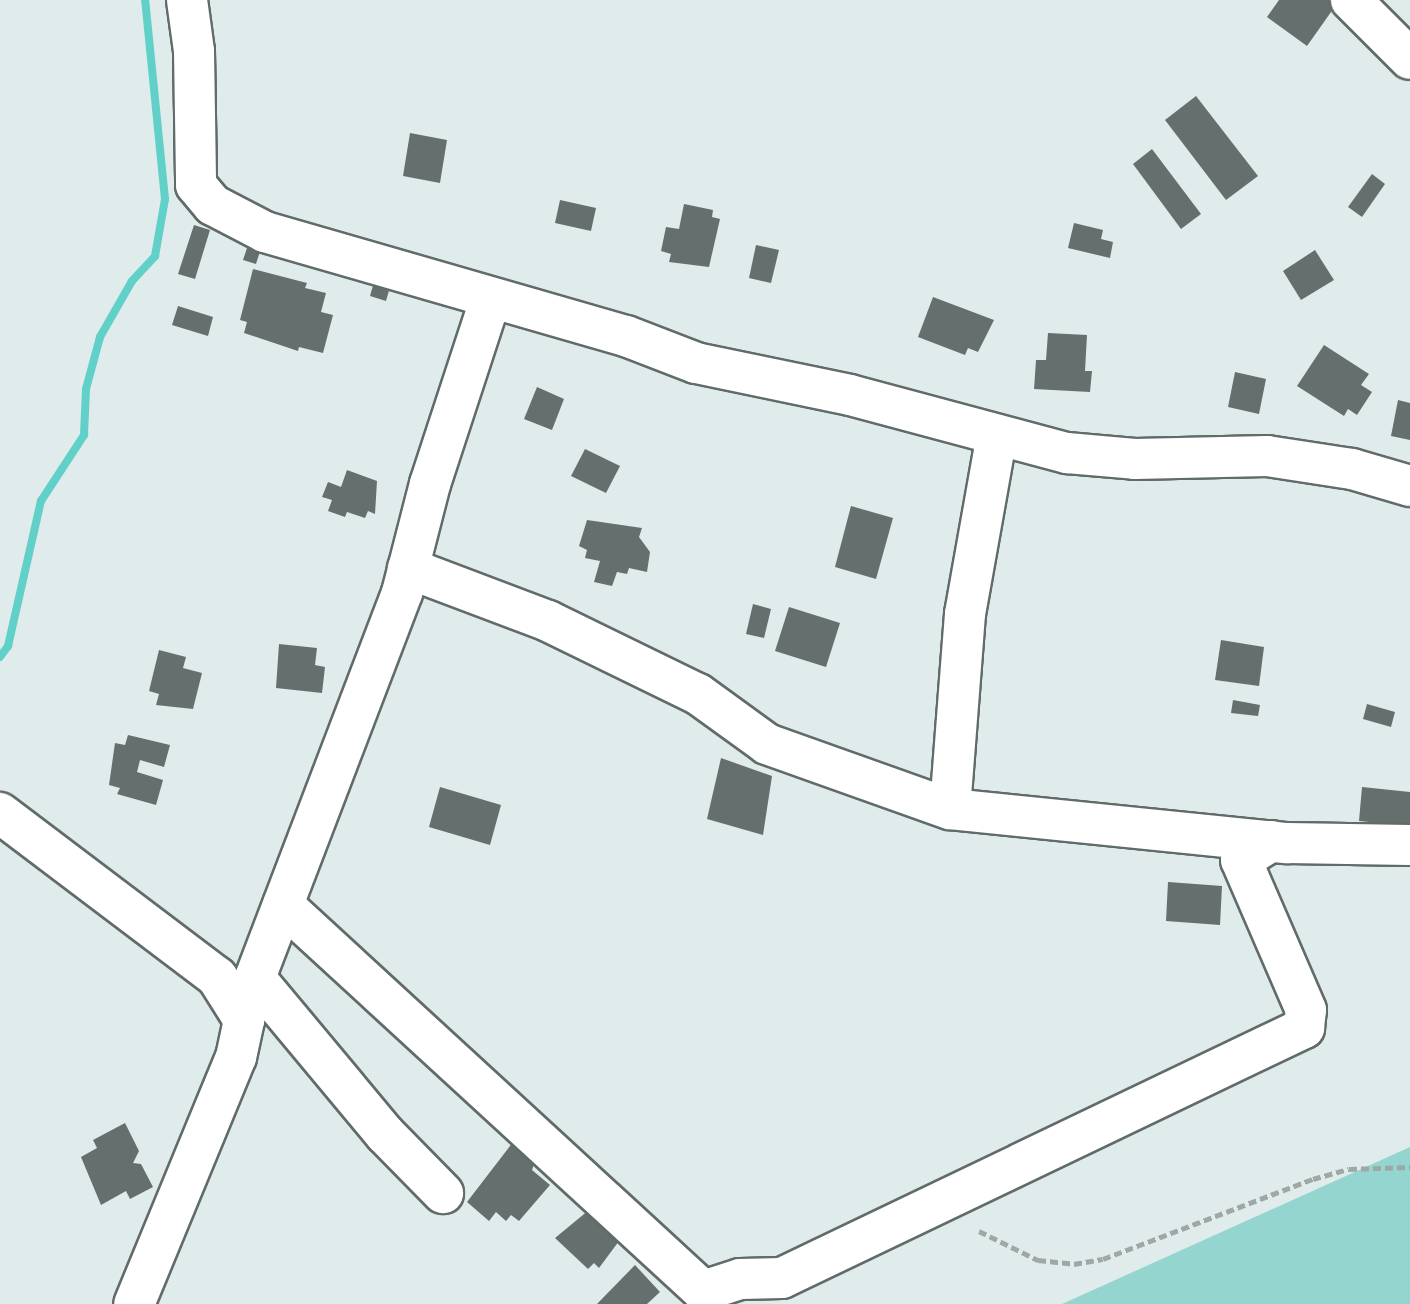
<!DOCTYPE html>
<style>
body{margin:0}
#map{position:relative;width:1410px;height:1304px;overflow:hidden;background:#e0eceb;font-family:"Titillium Web",sans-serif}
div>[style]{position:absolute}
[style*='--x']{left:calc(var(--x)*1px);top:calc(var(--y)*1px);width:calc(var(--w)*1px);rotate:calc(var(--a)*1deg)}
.green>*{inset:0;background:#95d5d0}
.stream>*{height:8px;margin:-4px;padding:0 4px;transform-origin:4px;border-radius:4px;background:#61d0c8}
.building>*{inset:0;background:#646f6e}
.path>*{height:5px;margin-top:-2.5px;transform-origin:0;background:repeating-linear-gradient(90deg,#9fa8a7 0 8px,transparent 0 12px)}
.roads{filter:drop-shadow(2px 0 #606b6a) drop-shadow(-2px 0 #606b6a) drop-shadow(0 2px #606b6a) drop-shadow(0 -2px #606b6a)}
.minor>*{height:40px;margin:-20px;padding:0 20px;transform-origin:20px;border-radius:20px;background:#fff}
span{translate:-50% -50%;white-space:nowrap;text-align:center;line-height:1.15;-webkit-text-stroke:8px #e0eceb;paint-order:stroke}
</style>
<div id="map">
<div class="green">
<i style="clip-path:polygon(1410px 1147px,1410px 1304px,1062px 1304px)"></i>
</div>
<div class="stream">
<i style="--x:0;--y:657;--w:14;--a:-54"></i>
<i style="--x:8;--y:646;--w:149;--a:-77.2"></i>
<i style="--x:41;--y:501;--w:79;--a:-56.9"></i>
<i style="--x:84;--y:435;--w:46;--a:-87.5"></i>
<i style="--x:86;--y:389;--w:54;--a:-74.9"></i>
<i style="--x:100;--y:337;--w:64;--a:-60.3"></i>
<i style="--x:132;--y:281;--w:34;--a:-47"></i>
<i style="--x:155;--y:256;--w:58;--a:-80"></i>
<i style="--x:165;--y:199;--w:200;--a:-95.7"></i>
</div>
<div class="building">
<i style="clip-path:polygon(1279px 0,1329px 0,1336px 5px,1307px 46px,1267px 17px)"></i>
<i style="clip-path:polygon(1196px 96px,1258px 176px,1226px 200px,1165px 120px)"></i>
<i style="clip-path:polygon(410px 133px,447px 140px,440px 183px,403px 176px)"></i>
<i style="clip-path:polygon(1152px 149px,1201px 214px,1181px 229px,1133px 164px)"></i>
<i style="clip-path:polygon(1372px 174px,1385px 184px,1362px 217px,1348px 207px)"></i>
<i style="clip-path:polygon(560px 200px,596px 208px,591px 231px,555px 223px)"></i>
<i style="clip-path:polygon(684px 204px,713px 210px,712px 217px,720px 219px,709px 267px,669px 262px,671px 254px,661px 251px,666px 227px,679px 229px)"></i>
<i style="clip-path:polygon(1074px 223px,1103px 230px,1101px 239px,1113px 242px,1110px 258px,1068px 248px)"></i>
<i style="clip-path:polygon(194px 225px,210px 230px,195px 279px,178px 274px)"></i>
<i style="clip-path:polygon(250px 239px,263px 242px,256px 264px,243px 260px)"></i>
<i style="clip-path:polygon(756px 245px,779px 250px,771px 283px,749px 278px)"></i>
<i style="clip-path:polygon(1315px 250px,1334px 280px,1301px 300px,1283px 271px)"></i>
<i style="clip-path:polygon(253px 269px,307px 283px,305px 288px,326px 293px,321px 312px,333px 315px,323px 353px,299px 347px,298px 351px,244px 333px,247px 322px,240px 320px)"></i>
<i style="clip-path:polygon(376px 275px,392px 280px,386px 301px,370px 296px)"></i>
<i style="clip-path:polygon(933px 297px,994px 320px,978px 352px,968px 348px,965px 355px,918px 337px)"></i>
<i style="clip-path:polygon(178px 306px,213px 317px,208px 336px,172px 325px)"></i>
<i style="clip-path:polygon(1048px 333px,1087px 335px,1085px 371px,1092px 371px,1090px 392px,1034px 389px,1036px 360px,1046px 360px)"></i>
<i style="clip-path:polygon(1324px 345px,1369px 374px,1361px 385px,1372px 392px,1357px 415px,1348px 409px,1344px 416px,1297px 386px)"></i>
<i style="clip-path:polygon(1235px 372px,1266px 379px,1259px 414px,1228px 407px)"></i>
<i style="clip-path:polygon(537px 387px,564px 399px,552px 430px,524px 419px)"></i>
<i style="clip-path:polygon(1398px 400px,1410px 403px,1410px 440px,1391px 436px)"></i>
<i style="clip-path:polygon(585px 449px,620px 466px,606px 493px,571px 476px)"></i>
<i style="clip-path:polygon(347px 470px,377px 481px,375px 514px,368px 511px,365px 518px,347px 512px,345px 517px,328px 511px,332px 500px,322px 497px,328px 482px,341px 487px)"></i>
<i style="clip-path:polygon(851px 506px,893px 518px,876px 579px,835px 567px)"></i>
<i style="clip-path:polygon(587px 520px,642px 528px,639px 537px,650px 552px,647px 572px,629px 568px,627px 574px,617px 572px,612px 586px,594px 582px,600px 561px,585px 558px,587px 550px,579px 546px)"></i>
<i style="clip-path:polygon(753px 604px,771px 609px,764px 638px,746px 634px)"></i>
<i style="clip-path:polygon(789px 607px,840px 623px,826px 667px,775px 651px)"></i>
<i style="clip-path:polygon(1221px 640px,1264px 647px,1259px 686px,1215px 680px)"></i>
<i style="clip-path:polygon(279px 644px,317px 648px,315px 665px,325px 667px,322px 693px,276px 688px)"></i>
<i style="clip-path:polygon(159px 650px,186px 657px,183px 668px,202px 673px,193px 709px,156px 705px,159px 694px,149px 691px)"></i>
<i style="clip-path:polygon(1233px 700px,1260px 705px,1258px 716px,1231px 713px)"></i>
<i style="clip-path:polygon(1367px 704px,1395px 712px,1391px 727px,1363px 719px)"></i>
<i style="clip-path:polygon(128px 735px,170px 745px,164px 767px,140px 760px,137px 772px,163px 780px,156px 805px,117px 794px,120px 788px,109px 785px,115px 743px,125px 745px)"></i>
<i style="clip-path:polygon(721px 758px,772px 776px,763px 835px,707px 819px)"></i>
<i style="clip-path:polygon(440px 787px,501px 805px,490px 845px,429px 827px)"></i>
<i style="clip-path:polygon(1362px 787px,1410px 792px,1410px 826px,1359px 821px)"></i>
<i style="clip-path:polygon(1168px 882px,1222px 886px,1220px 925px,1166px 921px)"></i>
<i style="clip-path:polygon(125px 1123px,139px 1151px,133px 1163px,141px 1164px,153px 1187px,130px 1199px,126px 1191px,101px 1205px,81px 1157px,97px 1148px,93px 1140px)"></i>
<i style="clip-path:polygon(513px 1142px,535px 1162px,532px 1170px,550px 1185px,519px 1221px,511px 1215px,506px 1221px,496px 1212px,489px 1221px,467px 1202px)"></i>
<i style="clip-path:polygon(595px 1205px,625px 1233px,599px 1268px,594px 1263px,588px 1269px,555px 1238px)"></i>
<i style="clip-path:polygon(635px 1265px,660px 1292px,647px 1304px,597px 1304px)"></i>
</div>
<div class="path">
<i style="--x:979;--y:1231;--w:66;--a:26.2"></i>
<i style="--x:1038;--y:1260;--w:36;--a:6"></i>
<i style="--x:1074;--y:1264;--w:29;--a:-10"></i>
<i style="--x:1103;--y:1259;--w:225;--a:-20.9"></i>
<i style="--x:1313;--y:1179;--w:37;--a:-16"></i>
<i style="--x:1349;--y:1169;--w:61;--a:-1.9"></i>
</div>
<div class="roads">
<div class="minor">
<i style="--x:187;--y:0;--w:51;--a:82.2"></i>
<i style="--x:194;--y:51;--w:134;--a:89.1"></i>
<i style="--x:196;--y:185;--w:26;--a:50"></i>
<i style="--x:213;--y:205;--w:59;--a:27.4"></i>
<i style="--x:265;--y:232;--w:376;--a:16.1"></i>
<i style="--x:626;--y:336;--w:75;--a:21.1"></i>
<i style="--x:696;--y:363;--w:157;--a:11.7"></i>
<i style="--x:850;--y:395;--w:225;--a:15"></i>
<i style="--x:1067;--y:453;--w:68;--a:5"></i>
<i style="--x:1135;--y:459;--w:132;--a:-1.3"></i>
<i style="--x:1267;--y:456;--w:86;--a:8.7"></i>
<i style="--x:1352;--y:469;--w:60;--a:16.3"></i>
<i style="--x:1351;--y:0;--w:83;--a:45"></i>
<i style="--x:408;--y:568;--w:150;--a:20.7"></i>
<i style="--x:548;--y:621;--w:167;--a:26"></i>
<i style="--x:698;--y:694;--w:85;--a:35.9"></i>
<i style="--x:767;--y:744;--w:194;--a:19.6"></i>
<i style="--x:950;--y:809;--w:339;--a:5.8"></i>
<i style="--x:1287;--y:843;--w:123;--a:0.9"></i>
<i style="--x:950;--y:809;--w:196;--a:-85.6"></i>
<i style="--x:965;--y:614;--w:182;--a:-79.9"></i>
<i style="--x:0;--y:813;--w:272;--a:37.1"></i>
<i style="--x:217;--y:977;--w:51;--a:57.9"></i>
<i style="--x:244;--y:1020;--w:38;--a:102"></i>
<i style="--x:236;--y:1057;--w:267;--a:112.4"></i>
<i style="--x:283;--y:905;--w:570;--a:42.58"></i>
<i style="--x:255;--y:978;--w:203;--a:50.2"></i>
<i style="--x:385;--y:1134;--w:83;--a:45.5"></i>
<i style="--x:244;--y:1020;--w:43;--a:-75.3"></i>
<i style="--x:255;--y:978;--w:412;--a:-69.1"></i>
<i style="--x:402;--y:593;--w:113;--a:-75.6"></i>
<i style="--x:430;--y:484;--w:194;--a:-71.9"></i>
<i style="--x:703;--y:1291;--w:39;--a:-18"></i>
<i style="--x:740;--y:1279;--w:42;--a:-1.4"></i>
<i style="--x:782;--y:1278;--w:579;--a:-25.59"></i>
<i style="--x:1304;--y:1028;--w:18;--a:-84"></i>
<i style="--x:1306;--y:1010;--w:163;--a:-113.4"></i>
<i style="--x:1241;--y:860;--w:36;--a:-32"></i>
</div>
</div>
</div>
